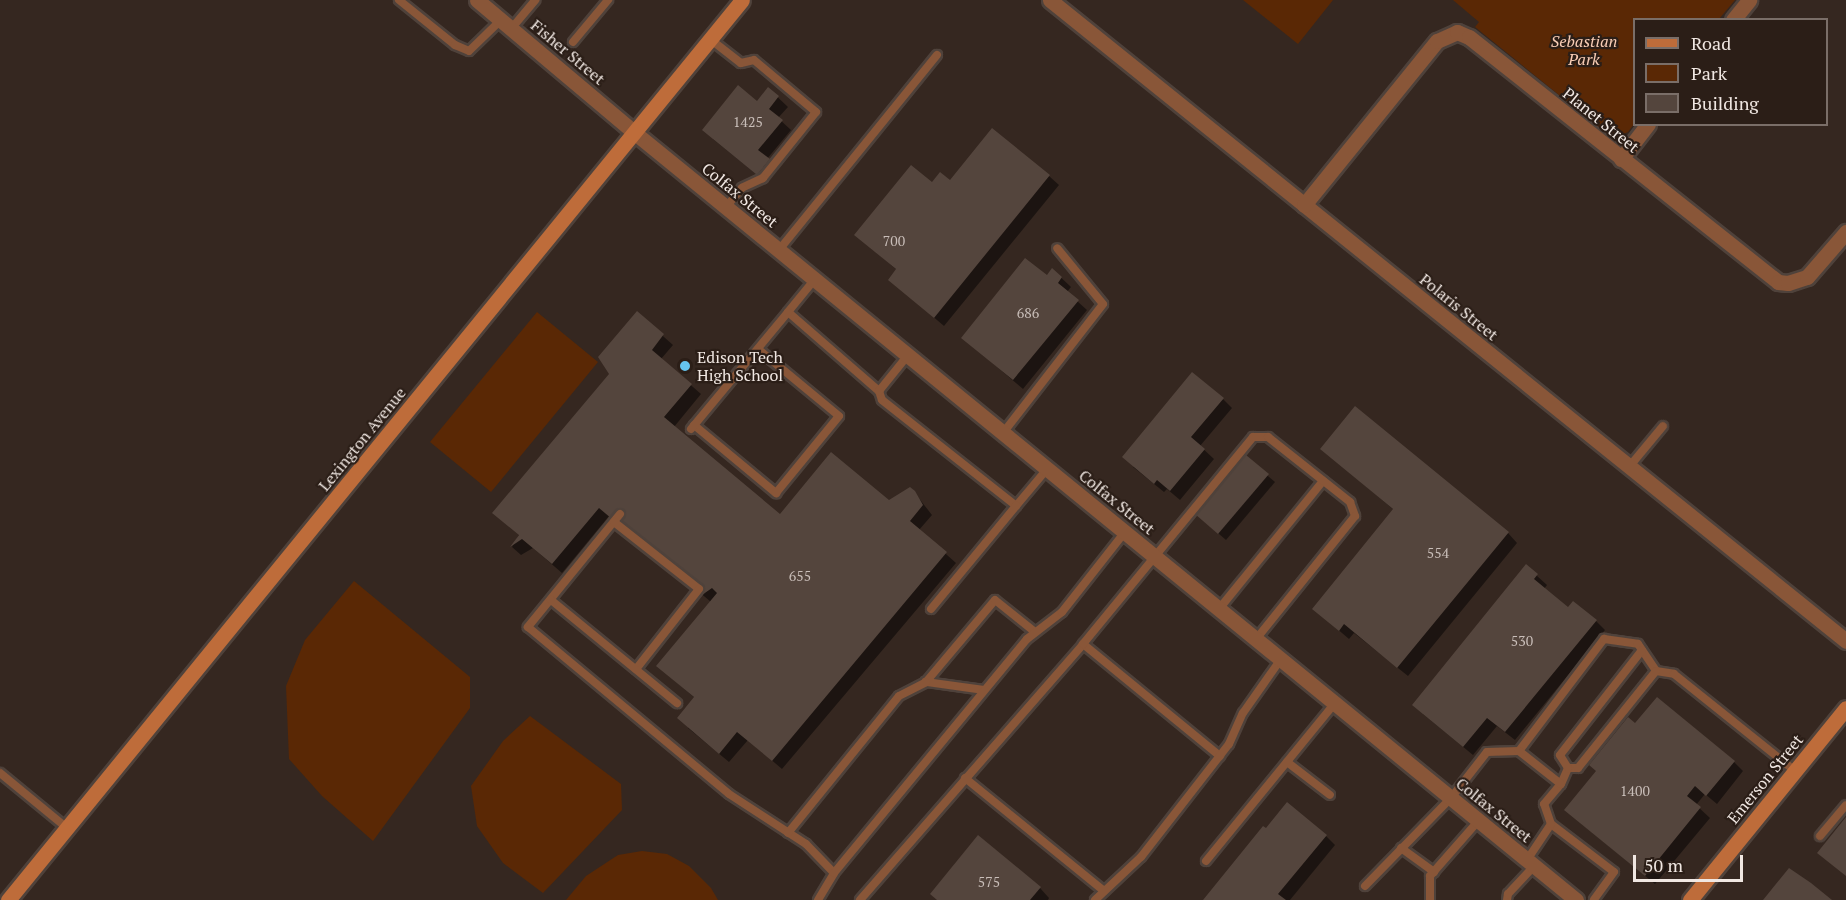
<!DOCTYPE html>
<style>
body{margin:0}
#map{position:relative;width:1846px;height:900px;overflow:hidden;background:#352720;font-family:"PT Serif",serif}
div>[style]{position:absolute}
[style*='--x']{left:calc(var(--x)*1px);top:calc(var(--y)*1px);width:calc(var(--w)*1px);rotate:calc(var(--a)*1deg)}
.green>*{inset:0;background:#5a2805}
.shadow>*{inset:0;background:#0007}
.building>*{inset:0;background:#54453d}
.roads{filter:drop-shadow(2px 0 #4f423b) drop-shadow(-2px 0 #4f423b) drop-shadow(0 2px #4f423b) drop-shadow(0 -2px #4f423b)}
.lane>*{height:8px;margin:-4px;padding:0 4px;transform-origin:4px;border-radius:4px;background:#895638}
.street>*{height:15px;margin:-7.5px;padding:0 7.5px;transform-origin:7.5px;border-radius:7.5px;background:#895638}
.secondary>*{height:15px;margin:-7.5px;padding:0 7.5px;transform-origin:7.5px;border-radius:7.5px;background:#be6c3a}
.dots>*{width:16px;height:16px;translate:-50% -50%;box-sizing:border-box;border:3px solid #2b1e17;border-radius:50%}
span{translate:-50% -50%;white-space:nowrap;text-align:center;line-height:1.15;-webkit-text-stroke:4.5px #2b1e17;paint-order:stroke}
.number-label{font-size:14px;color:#c9beb9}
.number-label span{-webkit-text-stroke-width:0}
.park-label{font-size:16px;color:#f9cdb5;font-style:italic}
.street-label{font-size:16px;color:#f0e7e2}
.poi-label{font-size:16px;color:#f0e7e2}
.left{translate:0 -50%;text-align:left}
.legend{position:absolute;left:1633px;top:18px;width:195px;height:108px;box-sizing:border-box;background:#2b1e17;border:2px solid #7a6e68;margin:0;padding:8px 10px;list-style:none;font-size:18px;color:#f0e7e2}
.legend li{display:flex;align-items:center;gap:12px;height:30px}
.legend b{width:30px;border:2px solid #7a6e68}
.scale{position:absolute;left:1633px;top:855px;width:110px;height:27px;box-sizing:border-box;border:3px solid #f0e7e2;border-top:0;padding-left:8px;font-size:18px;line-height:21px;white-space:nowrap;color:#f0e7e2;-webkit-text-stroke:4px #2b1e17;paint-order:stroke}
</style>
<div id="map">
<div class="green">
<i style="clip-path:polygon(1243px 0,1333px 0,1298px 44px)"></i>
<i style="clip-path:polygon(1453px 0,1735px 0,1719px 19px,1634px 20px,1634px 124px,1628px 132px,1617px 137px,1606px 133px,1475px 27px,1479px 22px)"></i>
<i style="clip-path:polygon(537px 312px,598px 362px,491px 492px,430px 442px)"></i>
<i style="clip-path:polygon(354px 581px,470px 677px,470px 708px,373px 841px,322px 796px,289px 759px,286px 686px,305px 640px)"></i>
<i style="clip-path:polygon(530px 716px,621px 784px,622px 810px,543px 893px,503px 863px,477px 826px,471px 786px,503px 741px)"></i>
<i style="clip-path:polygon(642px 851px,667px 854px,689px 866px,711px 888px,718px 900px,566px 900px,586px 876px,618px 855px)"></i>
</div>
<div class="shadow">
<i style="clip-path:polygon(769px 89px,788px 107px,778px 118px,791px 130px,767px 159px,778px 170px,767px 183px,713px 139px,758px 103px)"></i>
<i style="clip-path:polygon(1049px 176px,1059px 185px,944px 326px,890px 280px,897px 270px,856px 235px,932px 184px)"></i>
<i style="clip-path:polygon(1053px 270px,1071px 287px,1067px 292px,1087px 310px,1023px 389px,963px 338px,1047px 278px)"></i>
<i style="clip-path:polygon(637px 313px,673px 345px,661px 359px,701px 394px,674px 427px,780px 516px,889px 502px,914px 492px,932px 515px,919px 530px,956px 563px,782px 769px,748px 740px,729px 762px,688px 728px,695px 698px,668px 675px,711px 602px,609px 516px,562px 573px,533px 548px,521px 555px,512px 547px,611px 374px)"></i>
<i style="clip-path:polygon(1223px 399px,1232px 408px,1200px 446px,1214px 459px,1180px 500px,1167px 489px,1164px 492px,1133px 467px)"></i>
<i style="clip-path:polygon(1322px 449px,1508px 533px,1517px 543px,1408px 676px,1354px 633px,1349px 639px,1314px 609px,1394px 510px)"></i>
<i style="clip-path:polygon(1246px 457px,1275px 482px,1226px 540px,1204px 521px)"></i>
<i style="clip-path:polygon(1526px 566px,1547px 585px,1544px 589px,1569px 609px,1596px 621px,1605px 630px,1515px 740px,1497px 726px,1473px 755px,1423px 714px)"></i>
<i style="clip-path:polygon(1635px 725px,1734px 762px,1743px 771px,1717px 804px,1705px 794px,1696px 805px,1710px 818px,1655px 884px,1576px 819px)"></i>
<i style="clip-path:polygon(1326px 836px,1335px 845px,1290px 900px,1205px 900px)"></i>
<i style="clip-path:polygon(978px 837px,1040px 888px,1049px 898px,1048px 900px,938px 900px)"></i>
</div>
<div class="building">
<i style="clip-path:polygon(738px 85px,757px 101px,768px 87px,779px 96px,769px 109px,783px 120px,758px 150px,770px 159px,757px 175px,702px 130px)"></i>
<i style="clip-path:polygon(992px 128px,1050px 175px,934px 318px,888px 280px,896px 269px,854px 235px,911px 165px,932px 182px,940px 172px,950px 180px)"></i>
<i style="clip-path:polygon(1025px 258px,1047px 275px,1052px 268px,1062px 277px,1058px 283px,1079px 300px,1013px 380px,961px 338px)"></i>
<i style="clip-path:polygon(637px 311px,664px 334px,652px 350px,692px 384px,664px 417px,780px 514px,831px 452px,889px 500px,910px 487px,915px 491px,923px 505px,910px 521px,947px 552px,772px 761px,737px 732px,719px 754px,677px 718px,694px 697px,656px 666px,717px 593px,712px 588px,702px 595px,599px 508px,552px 564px,522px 539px,510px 547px,519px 535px,492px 513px,609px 374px,598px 357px)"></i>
<i style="clip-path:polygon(1192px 372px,1224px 398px,1191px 437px,1205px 449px,1170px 491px,1157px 480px,1154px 484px,1122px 457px)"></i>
<i style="clip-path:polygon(1355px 406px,1509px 532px,1397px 668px,1344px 624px,1339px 631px,1312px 609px,1393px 509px,1320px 449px)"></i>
<i style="clip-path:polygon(1246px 455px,1269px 474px,1218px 534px,1195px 514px)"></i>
<i style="clip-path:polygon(1526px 564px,1538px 574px,1534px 579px,1568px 607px,1573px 601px,1597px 620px,1505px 732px,1487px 718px,1463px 747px,1412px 705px)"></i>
<i style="clip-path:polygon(1657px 697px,1735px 761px,1706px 796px,1695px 786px,1687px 796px,1701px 807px,1645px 876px,1564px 810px,1596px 771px,1589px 765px,1628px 717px,1635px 723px)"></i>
<i style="clip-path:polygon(1287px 802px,1327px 835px,1278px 894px,1286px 900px,1203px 900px,1263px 826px,1266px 828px)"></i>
<i style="clip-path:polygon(1846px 817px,1846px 876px,1817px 853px)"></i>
<i style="clip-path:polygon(978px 835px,1041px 887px,1030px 900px,937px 900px,930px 894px)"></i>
<i style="clip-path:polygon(1789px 868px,1811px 883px,1832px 900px,1763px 900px)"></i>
</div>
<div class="roads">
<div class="lane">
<i style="--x:399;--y:0;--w:72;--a:38.8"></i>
<i style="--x:455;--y:45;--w:15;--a:23"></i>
<i style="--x:469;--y:51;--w:45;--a:-44.1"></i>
<i style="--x:511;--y:29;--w:38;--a:-50"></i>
<i style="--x:710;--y:39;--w:39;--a:38"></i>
<i style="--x:741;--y:63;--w:13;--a:-13"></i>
<i style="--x:754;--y:60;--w:81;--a:40"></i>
<i style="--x:816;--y:112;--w:85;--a:128.8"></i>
<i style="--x:763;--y:178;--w:23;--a:155"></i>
<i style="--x:742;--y:188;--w:25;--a:130"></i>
<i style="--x:573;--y:42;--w:55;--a:-50.2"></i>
<i style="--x:779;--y:250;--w:251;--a:-51"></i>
<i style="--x:815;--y:279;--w:43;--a:129.3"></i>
<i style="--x:788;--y:312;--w:121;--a:41"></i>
<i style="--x:879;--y:391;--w:9;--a:72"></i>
<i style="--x:882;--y:400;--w:171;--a:38.3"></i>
<i style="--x:1016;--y:506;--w:48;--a:-50"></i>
<i style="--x:879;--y:391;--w:46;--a:-51.1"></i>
<i style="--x:694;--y:425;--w:107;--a:39.7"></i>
<i style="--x:776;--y:493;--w:99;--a:-50.7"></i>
<i style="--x:839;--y:416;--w:105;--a:-140.4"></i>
<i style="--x:691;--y:429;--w:152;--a:-50.3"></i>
<i style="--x:1003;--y:433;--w:163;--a:-52.2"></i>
<i style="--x:1103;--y:304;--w:72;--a:-129.4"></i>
<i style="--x:1629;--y:467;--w:53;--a:-50.3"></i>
<i style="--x:620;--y:514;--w:146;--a:129.2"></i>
<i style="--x:528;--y:627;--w:261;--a:39.7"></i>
<i style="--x:729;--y:794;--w:92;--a:33"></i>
<i style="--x:806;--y:844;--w:40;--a:46"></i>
<i style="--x:614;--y:522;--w:108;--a:38.2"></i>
<i style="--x:699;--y:589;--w:102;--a:128.2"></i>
<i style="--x:551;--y:600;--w:163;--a:39.3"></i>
<i style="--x:931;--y:609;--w:134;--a:-50.5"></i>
<i style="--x:1219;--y:609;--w:165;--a:-50.9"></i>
<i style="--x:1083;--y:644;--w:177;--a:39.3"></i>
<i style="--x:984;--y:690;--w:59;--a:-172.1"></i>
<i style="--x:926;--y:682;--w:107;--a:-49.9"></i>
<i style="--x:995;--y:600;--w:51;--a:38.7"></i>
<i style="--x:1519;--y:751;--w:141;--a:-52.8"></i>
<i style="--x:1604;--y:639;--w:34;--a:8"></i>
<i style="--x:1638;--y:644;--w:32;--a:56"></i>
<i style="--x:1656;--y:671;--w:18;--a:9"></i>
<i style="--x:1674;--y:674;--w:155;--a:38.7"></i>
<i style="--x:1287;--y:762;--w:54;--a:37.5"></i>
<i style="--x:1568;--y:768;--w:10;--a:0"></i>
<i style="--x:1578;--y:768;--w:124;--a:-51.2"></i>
<i style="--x:0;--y:773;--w:87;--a:39.4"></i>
<i style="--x:965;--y:778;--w:179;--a:39.1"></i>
<i style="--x:1551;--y:824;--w:79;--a:37.3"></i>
<i style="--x:1614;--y:872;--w:34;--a:126"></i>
<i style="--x:788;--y:833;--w:176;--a:-51"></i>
<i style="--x:899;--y:696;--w:30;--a:-27"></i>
<i style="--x:1820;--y:836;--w:40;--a:-50"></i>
<i style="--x:1401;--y:848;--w:41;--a:36"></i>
<i style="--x:1527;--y:860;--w:43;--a:-56.3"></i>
<i style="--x:1551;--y:824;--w:21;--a:-109"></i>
<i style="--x:1544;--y:804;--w:26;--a:-50"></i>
<i style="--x:1561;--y:784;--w:17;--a:-66"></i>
<i style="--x:1568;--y:768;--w:15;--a:-122"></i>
<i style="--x:1560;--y:755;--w:133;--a:-52"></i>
<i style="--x:1206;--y:861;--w:204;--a:-50.8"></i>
<i style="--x:1365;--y:886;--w:123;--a:-45.7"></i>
<i style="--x:1451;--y:798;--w:58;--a:-52"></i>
<i style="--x:1487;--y:752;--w:32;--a:-2"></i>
<i style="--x:1519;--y:751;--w:53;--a:38.2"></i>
<i style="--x:818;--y:900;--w:31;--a:-59"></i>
<i style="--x:834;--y:873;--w:303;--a:-50.5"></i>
<i style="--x:1027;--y:639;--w:44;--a:-37.6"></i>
<i style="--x:1062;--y:612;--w:102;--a:-51.8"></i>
<i style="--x:860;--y:900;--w:340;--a:-48.9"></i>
<i style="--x:1083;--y:644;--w:268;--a:-50.6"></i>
<i style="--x:1253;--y:437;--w:15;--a:0"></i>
<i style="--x:1268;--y:437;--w:105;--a:38.4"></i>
<i style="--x:1350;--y:502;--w:15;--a:70"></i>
<i style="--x:1355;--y:516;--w:158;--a:128.8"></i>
<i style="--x:1095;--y:900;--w:63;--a:-43.1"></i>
<i style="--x:1141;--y:857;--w:143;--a:-52.1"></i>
<i style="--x:1229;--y:744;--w:34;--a:-66"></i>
<i style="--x:1243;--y:713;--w:66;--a:-54.9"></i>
<i style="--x:1430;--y:900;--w:24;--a:-90"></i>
<i style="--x:1430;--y:876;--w:74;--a:-48.8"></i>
<i style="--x:1507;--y:900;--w:6;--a:-81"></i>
<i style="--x:1508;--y:894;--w:38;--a:-47"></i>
</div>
<div class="street">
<i style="--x:477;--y:0;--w:207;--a:40.1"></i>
<i style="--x:635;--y:133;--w:1214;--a:39.18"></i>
<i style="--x:1050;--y:0;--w:1022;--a:38.84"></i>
<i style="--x:1733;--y:20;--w:26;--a:-51"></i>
<i style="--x:1621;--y:159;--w:44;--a:-52.4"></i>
<i style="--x:1304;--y:205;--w:211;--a:-51"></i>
<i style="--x:1437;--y:41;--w:22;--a:-24"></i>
<i style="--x:1457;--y:32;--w:13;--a:23"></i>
<i style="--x:1469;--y:37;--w:394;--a:38.4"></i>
<i style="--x:1778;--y:282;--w:10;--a:6"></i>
<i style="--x:1788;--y:283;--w:20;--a:-18"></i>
<i style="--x:1807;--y:277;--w:60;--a:-49.1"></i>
</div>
<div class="secondary">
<i style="--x:8;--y:900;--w:1161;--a:-50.8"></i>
<i style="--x:1690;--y:900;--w:247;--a:-50.9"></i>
</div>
</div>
<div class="dots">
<i style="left:685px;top:366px;background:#66c4ef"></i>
</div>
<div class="number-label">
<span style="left:748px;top:122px">1425</span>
<span style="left:894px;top:241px">700</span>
<span style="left:1028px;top:313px">686</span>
<span style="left:1438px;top:553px">554</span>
<span style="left:800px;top:576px">655</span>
<span style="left:1522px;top:641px">530</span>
<span style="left:1635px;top:791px">1400</span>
<span style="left:989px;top:882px">575</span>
</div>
<div class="park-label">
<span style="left:1584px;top:50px">Sebastian<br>Park</span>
</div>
<div class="street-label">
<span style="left:568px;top:52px;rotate:40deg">Fisher Street</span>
<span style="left:1601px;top:120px;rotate:39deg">Planet Street</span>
<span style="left:740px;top:195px;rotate:39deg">Colfax Street</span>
<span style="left:1459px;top:307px;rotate:39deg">Polaris Street</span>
<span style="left:362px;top:439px;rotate:-51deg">Lexington Avenue</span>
<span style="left:1117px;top:502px;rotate:39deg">Colfax Street</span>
<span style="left:1765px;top:779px;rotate:-51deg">Emerson Street</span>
<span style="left:1494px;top:810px;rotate:39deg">Colfax Street</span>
</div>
<div class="poi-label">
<span class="left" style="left:697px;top:366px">Edison Tech<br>High School</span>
</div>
<ul class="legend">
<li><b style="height:8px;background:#be6c3a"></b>Road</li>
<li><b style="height:16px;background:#5a2805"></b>Park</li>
<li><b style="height:16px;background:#54453d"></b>Building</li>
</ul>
<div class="scale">50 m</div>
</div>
